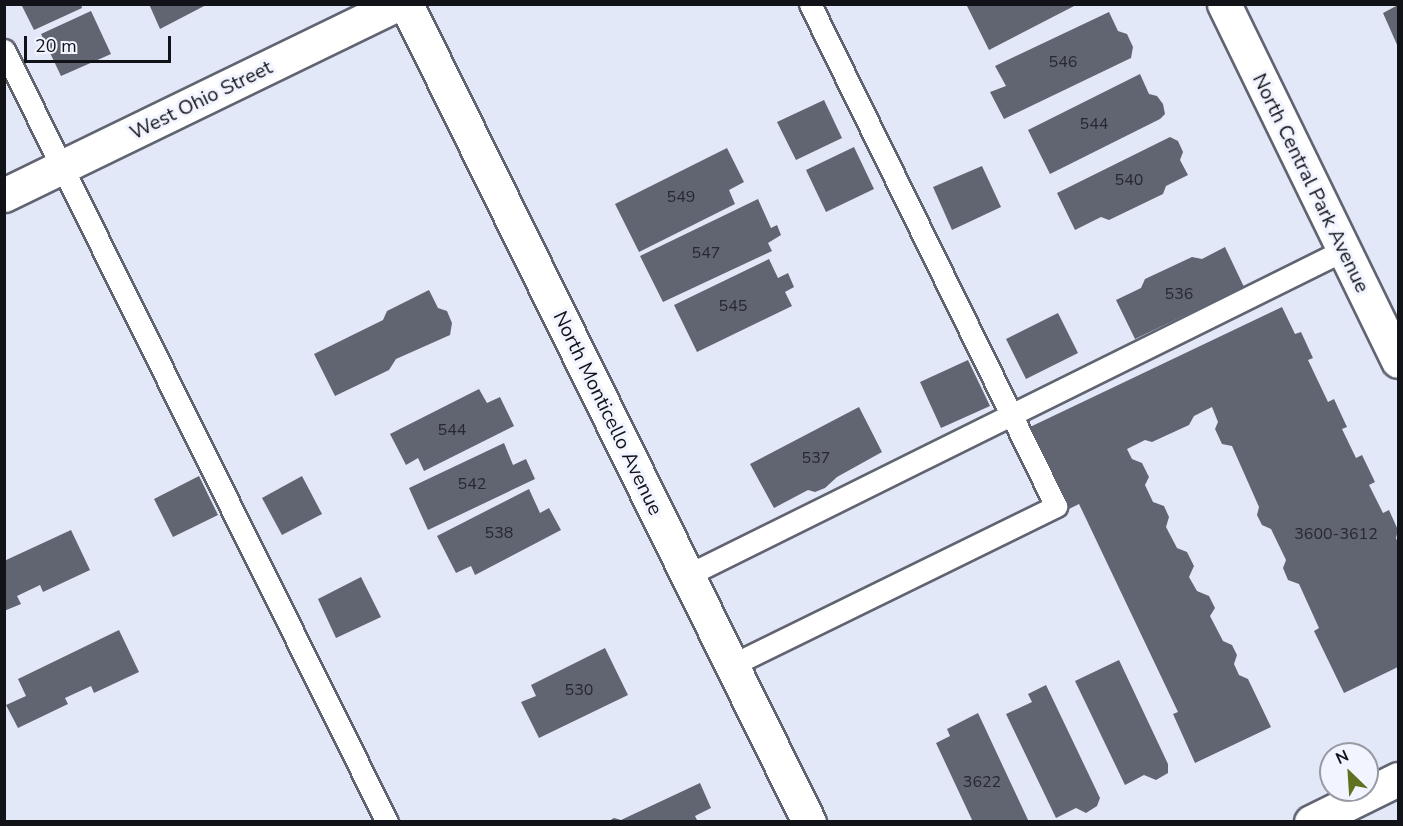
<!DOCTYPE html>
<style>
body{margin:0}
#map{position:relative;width:1403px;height:826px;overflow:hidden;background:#e3e8f8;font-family:"Nunito Sans",sans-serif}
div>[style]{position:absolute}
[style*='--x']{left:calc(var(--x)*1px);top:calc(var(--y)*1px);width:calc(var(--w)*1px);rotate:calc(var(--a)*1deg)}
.building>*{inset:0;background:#616572}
.roads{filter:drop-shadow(2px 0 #606471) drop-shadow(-2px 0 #606471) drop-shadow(0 2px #606471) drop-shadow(0 -2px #606471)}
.service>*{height:21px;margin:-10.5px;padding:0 10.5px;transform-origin:10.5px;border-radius:10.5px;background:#fff}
.minor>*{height:33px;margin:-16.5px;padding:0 16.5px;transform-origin:16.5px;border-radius:16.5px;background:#fff}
.tertiary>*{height:33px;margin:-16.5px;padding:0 16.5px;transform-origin:16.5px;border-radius:16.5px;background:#fff}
span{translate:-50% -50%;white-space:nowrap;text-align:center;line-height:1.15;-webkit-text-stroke:6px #f2f5ff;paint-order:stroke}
.number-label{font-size:16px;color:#26282f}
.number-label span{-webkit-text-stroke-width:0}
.street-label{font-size:20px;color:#121319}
.frame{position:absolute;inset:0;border:6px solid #121319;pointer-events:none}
.north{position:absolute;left:1319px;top:742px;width:60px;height:60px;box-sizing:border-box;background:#f2f5ff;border:2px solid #989ba3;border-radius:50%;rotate:335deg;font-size:16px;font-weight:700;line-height:24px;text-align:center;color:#121319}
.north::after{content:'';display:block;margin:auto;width:21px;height:27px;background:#5f7220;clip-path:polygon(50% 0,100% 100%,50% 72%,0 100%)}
.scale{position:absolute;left:24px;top:36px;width:147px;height:27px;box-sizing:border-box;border:3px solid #121319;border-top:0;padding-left:8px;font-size:18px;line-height:21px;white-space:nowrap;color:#121319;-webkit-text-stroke:4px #f2f5ff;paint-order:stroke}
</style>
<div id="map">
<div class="building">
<i style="clip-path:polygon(21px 4px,81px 4px,82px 8px,34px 30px)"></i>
<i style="clip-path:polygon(149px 4px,208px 4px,160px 29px)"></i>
<i style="clip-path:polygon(966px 4px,1078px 4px,989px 50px)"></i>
<i style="clip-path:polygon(1398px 5px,1398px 47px,1383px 13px)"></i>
<i style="clip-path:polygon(91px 11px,111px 54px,61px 76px,41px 34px)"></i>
<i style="clip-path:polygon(1109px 12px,1118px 31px,1127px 34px,1133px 47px,1131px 58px,1004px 119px,990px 92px,1006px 86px,995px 66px)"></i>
<i style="clip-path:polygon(1140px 74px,1149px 94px,1157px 96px,1163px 104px,1165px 114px,1160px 119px,1050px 174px,1028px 130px)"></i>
<i style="clip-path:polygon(824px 100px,842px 138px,796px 160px,777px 122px)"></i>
<i style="clip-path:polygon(1170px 137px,1178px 141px,1183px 152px,1180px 160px,1188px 175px,1166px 186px,1163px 194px,1109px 220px,1101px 217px,1075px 230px,1057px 193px)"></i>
<i style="clip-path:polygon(854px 147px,874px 189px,826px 212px,806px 170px)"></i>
<i style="clip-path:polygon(727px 148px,744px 182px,729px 190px,735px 204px,639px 252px,615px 204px)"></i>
<i style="clip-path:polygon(982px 166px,1001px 207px,952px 230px,933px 187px)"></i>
<i style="clip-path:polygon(758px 199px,771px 228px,777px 225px,781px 235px,768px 243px,772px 251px,663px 302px,640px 256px)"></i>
<i style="clip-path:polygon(1225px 247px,1244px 287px,1135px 339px,1116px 300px,1141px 288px,1145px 279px,1192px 257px,1202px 259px)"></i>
<i style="clip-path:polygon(769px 259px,778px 278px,788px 273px,794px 287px,785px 292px,792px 306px,697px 352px,674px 305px)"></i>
<i style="clip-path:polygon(429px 290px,438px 308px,447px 311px,452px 323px,450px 335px,396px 359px,389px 370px,335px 396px,314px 354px,383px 320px,387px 311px)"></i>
<i style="clip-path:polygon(1282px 307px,1295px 334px,1301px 332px,1313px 358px,1308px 360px,1328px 402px,1334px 399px,1347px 427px,1342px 429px,1356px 458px,1362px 455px,1375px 482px,1369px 485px,1383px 513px,1389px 510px,1398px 530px,1396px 538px,1398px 543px,1398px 667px,1344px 693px,1314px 631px,1319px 628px,1299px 584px,1288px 580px,1283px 568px,1286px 560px,1271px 529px,1262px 525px,1257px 515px,1259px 507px,1232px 446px,1222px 444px,1215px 429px,1218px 422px,1212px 407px,1194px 416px,1189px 425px,1152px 442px,1145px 440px,1127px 449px,1132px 459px,1142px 463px,1149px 477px,1145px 485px,1153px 502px,1164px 506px,1169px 517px,1166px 527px,1177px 548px,1187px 552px,1194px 566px,1189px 577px,1197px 591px,1209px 596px,1215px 608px,1210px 616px,1223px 641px,1232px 645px,1237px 655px,1234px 664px,1239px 675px,1248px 679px,1271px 727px,1195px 763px,1173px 714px,1178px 712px,1079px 504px,1069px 509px,1030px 427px)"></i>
<i style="clip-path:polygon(1058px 313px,1078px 353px,1026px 379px,1006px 339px)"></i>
<i style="clip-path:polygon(968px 360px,990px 406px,941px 428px,920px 382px)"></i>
<i style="clip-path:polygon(479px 389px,487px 403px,500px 397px,514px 426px,424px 471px,418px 458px,406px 465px,390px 434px)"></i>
<i style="clip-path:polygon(859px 407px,882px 452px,837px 477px,825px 488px,815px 492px,808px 490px,774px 508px,750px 464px)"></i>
<i style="clip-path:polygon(504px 443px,513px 465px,526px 459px,535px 479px,428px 530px,409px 488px)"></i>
<i style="clip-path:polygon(199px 476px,218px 515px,173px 537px,154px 499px)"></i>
<i style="clip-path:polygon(302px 476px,322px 514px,282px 535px,262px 498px)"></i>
<i style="clip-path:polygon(529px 489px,540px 513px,549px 508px,561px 530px,475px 575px,471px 566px,456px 573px,437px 536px)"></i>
<i style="clip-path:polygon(71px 530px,90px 570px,43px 592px,40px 585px,17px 596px,21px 604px,4px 611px,4px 561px)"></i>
<i style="clip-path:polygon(361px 577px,381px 617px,336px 638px,318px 599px)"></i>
<i style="clip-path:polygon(119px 630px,139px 672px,94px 693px,91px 686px,65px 698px,68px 704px,18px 728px,6px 705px,26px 696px,18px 679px)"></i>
<i style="clip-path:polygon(605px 648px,628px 695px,539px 738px,521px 702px,536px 696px,531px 685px)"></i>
<i style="clip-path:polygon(1119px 660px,1168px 764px,1168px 773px,1156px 780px,1144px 775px,1125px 785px,1075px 681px)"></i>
<i style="clip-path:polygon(1046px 685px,1100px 798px,1097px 806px,1086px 813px,1076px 808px,1056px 818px,1006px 714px,1032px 702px,1028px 694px)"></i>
<i style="clip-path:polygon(978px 713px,1029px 822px,973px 822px,936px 743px,950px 736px,947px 729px)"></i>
<i style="clip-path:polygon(700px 783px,711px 808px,695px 816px,698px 822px,607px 822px,614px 818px,621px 820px)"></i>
</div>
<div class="roads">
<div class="service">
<i style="--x:4;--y:50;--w:862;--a:63.61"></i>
<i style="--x:688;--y:575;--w:732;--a:-26.36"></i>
<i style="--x:732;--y:665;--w:361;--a:-26.1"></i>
<i style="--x:1056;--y:506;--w:559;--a:-116.11"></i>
</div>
<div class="minor">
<i style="--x:406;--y:4;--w:912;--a:63.77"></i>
<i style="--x:4;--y:195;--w:438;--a:-25.9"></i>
<i style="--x:1311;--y:822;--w:97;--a:-26.3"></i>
</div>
<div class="tertiary">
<i style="--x:1224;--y:4;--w:397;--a:64"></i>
</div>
</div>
<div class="number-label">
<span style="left:1063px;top:62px">546</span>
<span style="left:1094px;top:124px">544</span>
<span style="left:1129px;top:180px">540</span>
<span style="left:681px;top:197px">549</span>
<span style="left:706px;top:253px">547</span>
<span style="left:1179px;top:294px">536</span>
<span style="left:733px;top:306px">545</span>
<span style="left:452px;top:430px">544</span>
<span style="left:816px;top:458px">537</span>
<span style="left:472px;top:484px">542</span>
<span style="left:499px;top:533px">538</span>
<span style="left:1336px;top:534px">3600-3612</span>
<span style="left:579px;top:690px">530</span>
<span style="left:982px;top:782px">3622</span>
</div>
<div class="street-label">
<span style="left:201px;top:100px;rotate:-26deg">West Ohio Street</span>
<span style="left:1311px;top:183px;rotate:64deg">North Central Park Avenue</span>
<span style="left:608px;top:413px;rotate:64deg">North Monticello Avenue</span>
</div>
<div class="frame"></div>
<div class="north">N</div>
<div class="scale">20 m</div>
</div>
